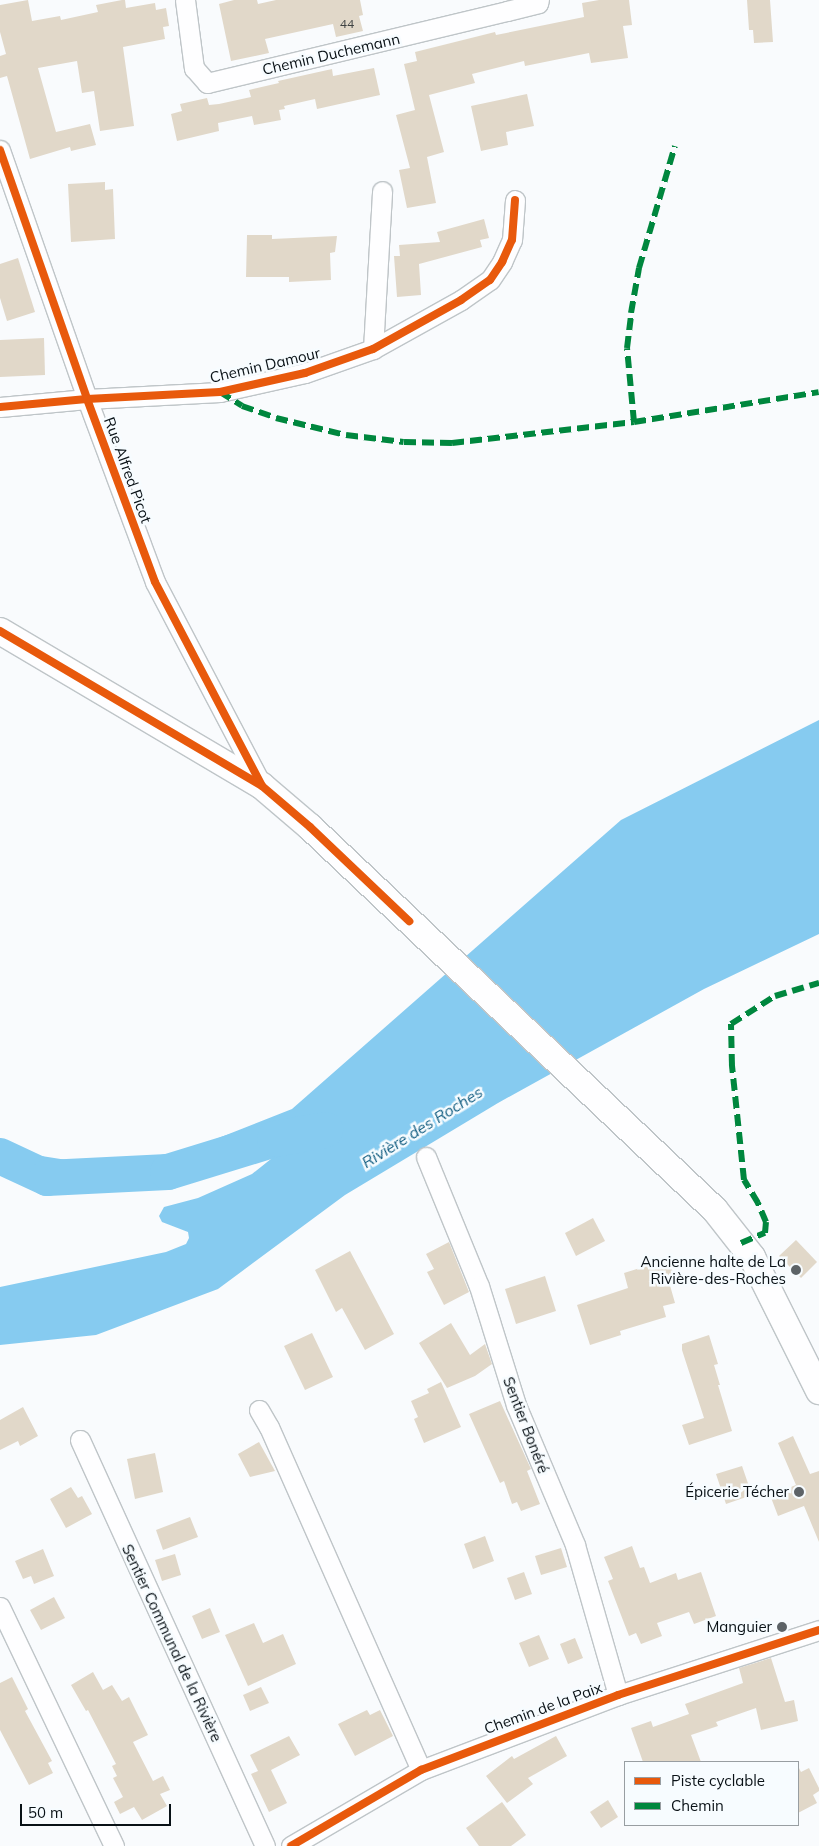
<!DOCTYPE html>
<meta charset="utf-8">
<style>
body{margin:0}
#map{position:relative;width:819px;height:1846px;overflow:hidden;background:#f9fbfd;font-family:Mulish,sans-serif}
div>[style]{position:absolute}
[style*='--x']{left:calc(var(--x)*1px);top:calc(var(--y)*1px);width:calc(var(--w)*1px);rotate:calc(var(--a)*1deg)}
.water>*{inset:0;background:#86cbf0}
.river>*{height:36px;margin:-18px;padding:0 18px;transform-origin:18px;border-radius:18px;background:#86cbf0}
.building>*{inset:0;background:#e1d8c9}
.roads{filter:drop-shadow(1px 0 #bfc5c8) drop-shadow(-1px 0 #bfc5c8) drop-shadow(0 1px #bfc5c8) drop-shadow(0 -1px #bfc5c8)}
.street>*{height:19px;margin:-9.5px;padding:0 9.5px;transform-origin:9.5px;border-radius:9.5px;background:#fefeff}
.secondary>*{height:26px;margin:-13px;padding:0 13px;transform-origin:13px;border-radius:13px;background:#fefeff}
.quiet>*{height:6px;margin-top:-3px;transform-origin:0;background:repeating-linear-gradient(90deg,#00873e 0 12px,transparent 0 18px)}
.cycleway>*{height:8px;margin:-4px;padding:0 4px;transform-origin:4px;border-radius:4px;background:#e8590c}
.dots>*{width:14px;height:14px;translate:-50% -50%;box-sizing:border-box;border:2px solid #f7fcff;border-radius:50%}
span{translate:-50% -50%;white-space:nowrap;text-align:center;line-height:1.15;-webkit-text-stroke:5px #f7fcff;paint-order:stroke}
.number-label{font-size:12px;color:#3f4343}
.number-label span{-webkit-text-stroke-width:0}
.street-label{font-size:15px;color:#091116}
.poi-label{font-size:15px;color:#091116}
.right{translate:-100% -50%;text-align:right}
.water-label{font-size:16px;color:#105c80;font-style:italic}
.legend{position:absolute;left:624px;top:1761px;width:175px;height:65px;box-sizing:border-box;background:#f7fcff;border:1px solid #989ea2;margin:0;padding:6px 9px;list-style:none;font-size:15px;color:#091116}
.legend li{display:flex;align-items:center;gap:10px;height:25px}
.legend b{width:25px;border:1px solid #989ea2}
.scale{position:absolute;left:20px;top:1804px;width:151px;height:22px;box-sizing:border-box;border:2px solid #091116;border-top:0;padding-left:6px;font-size:15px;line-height:18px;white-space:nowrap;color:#091116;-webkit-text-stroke:4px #f7fcff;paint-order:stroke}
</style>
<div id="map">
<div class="water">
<i style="clip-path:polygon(819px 720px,819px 934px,704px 989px,498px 1103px,345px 1195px,218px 1289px,96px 1335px,0 1345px,0 1287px,166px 1252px,186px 1244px,189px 1238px,188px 1232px,162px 1222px,159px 1216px,164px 1207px,198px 1198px,252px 1174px,281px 1151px,280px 1144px,276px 1139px,269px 1137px,168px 1172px,121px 1180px,47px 1178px,0 1156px,0 1144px,10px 1151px,92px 1164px,183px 1152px,292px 1109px,621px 820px)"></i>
</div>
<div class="river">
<i style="--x:0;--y:1156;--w:52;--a:25.1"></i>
<i style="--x:47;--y:1178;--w:121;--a:-2.8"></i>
<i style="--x:168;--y:1172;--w:112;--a:-17.1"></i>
<i style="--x:275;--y:1139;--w:51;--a:-10.2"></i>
</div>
<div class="building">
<i style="clip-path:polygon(28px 0,32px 21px,60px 16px,61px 20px,98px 12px,96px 5px,122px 0,125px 0,126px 8px,155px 3px,156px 10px,166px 8px,169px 26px,163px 27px,165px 39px,123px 47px,134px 126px,100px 131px,94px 91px,82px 93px,77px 61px,38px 68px,56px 132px,90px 124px,96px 145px,71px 151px,70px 147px,30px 159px,7px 76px,0 78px,0 56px,6px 54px,0 32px,0 5px)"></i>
<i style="clip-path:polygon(234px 0,257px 0,258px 4px,276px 0,360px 0,363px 15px,359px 16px,363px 31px,336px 37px,333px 24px,265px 39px,269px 53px,231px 61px,219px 4px)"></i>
<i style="clip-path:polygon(599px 0,629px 0,632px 25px,623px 26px,628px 58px,591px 63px,589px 53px,525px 66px,524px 61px,472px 74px,475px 83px,429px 95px,444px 152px,427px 157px,436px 203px,407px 208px,399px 170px,410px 168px,396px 115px,415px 110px,404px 64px,417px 61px,415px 52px,495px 32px,496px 35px,584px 17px,582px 3px)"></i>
<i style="clip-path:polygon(747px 0,770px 0,773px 42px,754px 43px,753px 30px,749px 30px)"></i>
<i style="clip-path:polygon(374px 68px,380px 95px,317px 109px,315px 99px,284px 106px,285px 109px,279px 110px,281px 120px,254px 125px,252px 116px,218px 123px,219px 131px,177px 141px,171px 114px,182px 111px,180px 104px,207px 98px,209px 105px,219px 104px,251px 97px,249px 90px,279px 83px,278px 81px,332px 69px,333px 76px)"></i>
<i style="clip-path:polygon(527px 94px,534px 126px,506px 132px,508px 145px,481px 151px,471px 106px)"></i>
<i style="clip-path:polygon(105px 182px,105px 190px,113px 189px,115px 239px,71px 242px,68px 184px)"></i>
<i style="clip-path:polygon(484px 219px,489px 238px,480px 240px,482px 247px,419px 264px,421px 295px,397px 297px,394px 256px,400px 256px,399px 245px,440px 242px,437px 232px)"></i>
<i style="clip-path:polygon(247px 235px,272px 235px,272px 239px,337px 236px,335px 252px,330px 253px,331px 280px,289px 282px,289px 277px,246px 277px)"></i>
<i style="clip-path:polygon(18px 258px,35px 312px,7px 321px,0 298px,0 264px)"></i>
<i style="clip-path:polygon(44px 338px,45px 375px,0 377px,0 340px)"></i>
<i style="clip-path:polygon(593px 1218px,605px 1241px,576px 1256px,565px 1233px)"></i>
<i style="clip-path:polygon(796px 1240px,817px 1262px,801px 1278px,779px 1256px)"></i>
<i style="clip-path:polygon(449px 1242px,469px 1292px,444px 1305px,427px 1272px,434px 1269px,426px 1254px)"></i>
<i style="clip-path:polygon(350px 1251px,394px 1334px,365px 1350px,342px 1308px,336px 1312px,315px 1270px)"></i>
<i style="clip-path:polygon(669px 1259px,675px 1280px,669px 1282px,675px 1303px,663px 1306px,666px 1317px,620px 1331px,621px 1335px,590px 1345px,577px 1305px,628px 1288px,624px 1273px)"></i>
<i style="clip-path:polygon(545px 1276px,556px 1311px,516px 1324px,505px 1289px)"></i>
<i style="clip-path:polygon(451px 1323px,470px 1355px,485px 1344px,492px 1364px,475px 1376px,447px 1388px,419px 1343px)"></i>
<i style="clip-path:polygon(312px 1333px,333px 1377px,305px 1390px,284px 1346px)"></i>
<i style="clip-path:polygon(709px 1335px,718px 1364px,714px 1365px,720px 1385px,718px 1385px,732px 1431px,689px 1445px,682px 1425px,704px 1418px,682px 1350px,682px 1344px)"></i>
<i style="clip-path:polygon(441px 1382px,461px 1427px,424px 1443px,414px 1419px,418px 1417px,411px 1401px,429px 1393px,427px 1389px)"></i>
<i style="clip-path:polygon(500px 1401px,531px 1469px,527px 1471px,540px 1504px,521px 1511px,517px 1502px,512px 1504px,504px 1481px,500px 1483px,469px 1414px)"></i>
<i style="clip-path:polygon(23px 1407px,38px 1436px,20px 1446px,18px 1441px,0 1450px,0 1420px)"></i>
<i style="clip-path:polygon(793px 1436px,810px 1474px,819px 1471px,819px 1542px,804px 1506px,778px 1516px,770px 1495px,796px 1485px,778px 1443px)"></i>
<i style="clip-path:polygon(259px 1442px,275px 1471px,250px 1477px,238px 1454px)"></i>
<i style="clip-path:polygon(155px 1453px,163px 1492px,135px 1499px,127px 1459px)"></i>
<i style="clip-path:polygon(742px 1466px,752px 1495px,726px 1504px,716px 1474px)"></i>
<i style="clip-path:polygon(71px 1487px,78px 1498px,82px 1496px,92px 1514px,66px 1528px,50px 1499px)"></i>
<i style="clip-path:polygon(190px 1517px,198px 1537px,163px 1550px,156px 1530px)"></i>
<i style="clip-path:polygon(485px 1536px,494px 1561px,473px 1569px,464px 1544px)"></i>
<i style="clip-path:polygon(632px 1546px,640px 1568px,644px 1567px,650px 1583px,676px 1573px,678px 1580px,701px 1572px,716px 1616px,694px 1624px,689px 1612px,657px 1623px,662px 1636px,641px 1644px,636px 1633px,629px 1636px,608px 1581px,613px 1579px,604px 1557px)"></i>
<i style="clip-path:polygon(561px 1548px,567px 1567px,541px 1575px,535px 1556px)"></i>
<i style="clip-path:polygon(43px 1549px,54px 1576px,34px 1584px,31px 1576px,23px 1579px,15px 1561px)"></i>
<i style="clip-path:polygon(175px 1554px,181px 1575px,162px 1581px,155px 1560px)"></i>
<i style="clip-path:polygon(524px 1572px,532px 1594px,515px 1600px,507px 1578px)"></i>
<i style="clip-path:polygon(54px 1597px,65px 1618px,41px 1630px,30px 1610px)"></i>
<i style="clip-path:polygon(210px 1608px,220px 1632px,202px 1639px,192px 1616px)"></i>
<i style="clip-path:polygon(254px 1623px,263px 1643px,283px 1634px,296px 1664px,248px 1686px,225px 1635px)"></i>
<i style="clip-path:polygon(539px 1635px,549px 1659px,529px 1667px,519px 1643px)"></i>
<i style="clip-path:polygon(575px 1638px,583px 1658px,568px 1664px,560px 1644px)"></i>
<i style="clip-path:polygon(771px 1658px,785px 1702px,794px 1700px,798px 1721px,761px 1730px,756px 1708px,716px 1722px,718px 1726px,691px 1735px,701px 1762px,643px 1762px,631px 1728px,651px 1721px,653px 1727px,689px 1714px,685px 1704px,743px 1683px,739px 1668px)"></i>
<i style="clip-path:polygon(93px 1672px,103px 1690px,112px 1685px,122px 1701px,129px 1697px,148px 1735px,133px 1742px,153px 1781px,163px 1776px,170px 1790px,160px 1794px,167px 1806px,142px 1820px,134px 1807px,120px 1814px,114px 1802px,123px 1797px,113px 1778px,117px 1776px,112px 1766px,116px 1764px,88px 1710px,86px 1711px,71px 1685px)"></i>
<i style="clip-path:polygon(12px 1677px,28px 1709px,25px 1711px,52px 1761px,48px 1763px,53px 1773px,29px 1785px,0 1730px,0 1683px)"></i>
<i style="clip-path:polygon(261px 1687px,269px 1703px,250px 1711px,243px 1695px)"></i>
<i style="clip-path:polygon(367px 1710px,370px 1715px,380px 1710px,393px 1736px,355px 1756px,338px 1724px)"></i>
<i style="clip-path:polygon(289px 1736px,300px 1755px,271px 1770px,287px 1803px,269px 1812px,251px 1774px,258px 1771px,250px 1755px)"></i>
<i style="clip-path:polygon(556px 1736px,567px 1756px,528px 1778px,533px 1784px,507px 1803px,486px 1776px,512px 1756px,514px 1759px)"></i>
<i style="clip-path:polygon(798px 1766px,801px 1772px,809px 1768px,819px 1788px,819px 1791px,813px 1795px,817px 1803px,798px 1813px)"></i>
<i style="clip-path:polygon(608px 1800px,618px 1817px,601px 1828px,590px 1812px)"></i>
<i style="clip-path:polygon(502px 1802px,526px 1835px,511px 1846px,479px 1846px,466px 1828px)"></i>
</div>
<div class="roads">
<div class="street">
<i style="--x:185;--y:0;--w:69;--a:82.5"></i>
<i style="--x:194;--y:68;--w:20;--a:49"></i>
<i style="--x:207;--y:83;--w:309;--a:-13.5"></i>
<i style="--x:507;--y:11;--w:32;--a:-14"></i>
<i style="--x:538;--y:3;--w:3;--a:-72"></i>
<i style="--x:0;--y:150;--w:264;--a:70.7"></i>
<i style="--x:87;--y:399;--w:195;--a:69.6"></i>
<i style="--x:155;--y:582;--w:230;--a:62.3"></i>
<i style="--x:373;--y:349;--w:158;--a:-86.7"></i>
<i style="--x:0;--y:407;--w:87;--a:-5.3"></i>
<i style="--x:87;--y:399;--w:133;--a:-3"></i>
<i style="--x:220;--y:392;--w:87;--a:-12.6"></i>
<i style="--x:305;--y:373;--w:72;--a:-19.4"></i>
<i style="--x:373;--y:349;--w:101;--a:-29.1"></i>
<i style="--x:461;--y:300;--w:35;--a:-35"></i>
<i style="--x:490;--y:280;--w:22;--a:-56"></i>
<i style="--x:502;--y:262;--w:24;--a:-66"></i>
<i style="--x:512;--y:240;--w:40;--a:-85.7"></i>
<i style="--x:426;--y:1157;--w:139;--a:67.7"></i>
<i style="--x:479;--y:1286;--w:125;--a:72.7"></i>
<i style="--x:516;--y:1405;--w:152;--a:67.1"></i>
<i style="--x:575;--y:1545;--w:156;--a:74"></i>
<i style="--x:259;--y:1410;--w:20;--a:60"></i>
<i style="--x:269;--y:1427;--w:375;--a:66.1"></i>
<i style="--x:80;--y:1440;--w:446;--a:65.5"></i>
<i style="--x:0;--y:1607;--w:265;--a:64.5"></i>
<i style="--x:291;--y:1846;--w:151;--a:-30.3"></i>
<i style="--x:421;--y:1770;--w:211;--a:-20.8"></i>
<i style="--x:618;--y:1695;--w:211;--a:-17.9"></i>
</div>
<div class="secondary">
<i style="--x:0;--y:631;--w:304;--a:30.6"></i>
<i style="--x:262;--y:786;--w:63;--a:40.5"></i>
<i style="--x:310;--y:827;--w:557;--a:43.4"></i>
<i style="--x:715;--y:1210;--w:60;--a:51.8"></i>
<i style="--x:752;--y:1257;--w:150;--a:63.4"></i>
</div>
</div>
<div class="quiet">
<i style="--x:220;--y:392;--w:26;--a:32"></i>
<i style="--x:242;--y:406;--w:36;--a:19"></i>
<i style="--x:276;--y:418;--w:72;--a:13.7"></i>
<i style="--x:346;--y:435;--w:58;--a:6.9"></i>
<i style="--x:404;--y:442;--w:48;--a:1.2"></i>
<i style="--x:452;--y:443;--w:183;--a:-6.6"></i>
<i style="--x:634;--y:422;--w:187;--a:-9.2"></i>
<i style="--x:634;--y:422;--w:74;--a:-95.4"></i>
<i style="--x:627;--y:348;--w:35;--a:-83"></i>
<i style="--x:631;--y:313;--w:46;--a:-79.9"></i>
<i style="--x:639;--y:268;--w:127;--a:-73.6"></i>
<i style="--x:741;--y:1243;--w:26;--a:-23"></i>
<i style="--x:765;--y:1233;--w:11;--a:-85"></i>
<i style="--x:766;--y:1222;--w:21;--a:-113"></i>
<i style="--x:758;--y:1203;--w:27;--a:-121"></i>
<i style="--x:744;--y:1180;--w:115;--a:-96"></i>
<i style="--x:732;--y:1066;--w:42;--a:-91.4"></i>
<i style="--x:731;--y:1024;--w:52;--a:-32.5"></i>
<i style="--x:775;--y:996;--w:46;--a:-16.5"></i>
</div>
<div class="cycleway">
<i style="--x:0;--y:150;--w:264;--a:70.7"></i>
<i style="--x:87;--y:399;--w:195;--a:69.6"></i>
<i style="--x:155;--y:582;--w:230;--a:62.3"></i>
<i style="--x:0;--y:407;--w:87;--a:-5.3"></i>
<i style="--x:87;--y:399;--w:133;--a:-3"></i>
<i style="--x:220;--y:392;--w:87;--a:-12.6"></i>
<i style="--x:305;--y:373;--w:72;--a:-19.4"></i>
<i style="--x:373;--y:349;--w:101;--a:-29.1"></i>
<i style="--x:461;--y:300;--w:35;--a:-35"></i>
<i style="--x:490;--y:280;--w:22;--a:-56"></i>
<i style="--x:502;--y:262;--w:24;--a:-66"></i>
<i style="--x:512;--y:240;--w:40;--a:-85.7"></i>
<i style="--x:0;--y:631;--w:304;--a:30.6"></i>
<i style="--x:262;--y:786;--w:63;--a:40.5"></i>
<i style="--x:310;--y:827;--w:137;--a:43.5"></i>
<i style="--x:291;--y:1846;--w:151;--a:-30.3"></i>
<i style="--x:421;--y:1770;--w:211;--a:-20.8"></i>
<i style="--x:618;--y:1695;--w:211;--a:-17.9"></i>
</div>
<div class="dots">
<i style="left:796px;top:1270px;background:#5d6367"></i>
<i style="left:799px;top:1492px;background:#5d6367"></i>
<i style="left:782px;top:1627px;background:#5d6367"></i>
</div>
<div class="number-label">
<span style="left:347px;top:24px">44</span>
</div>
<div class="street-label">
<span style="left:331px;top:54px;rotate:-13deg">Chemin Duchemann</span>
<span style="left:265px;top:365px;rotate:-13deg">Chemin Damour</span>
<span style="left:128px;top:470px;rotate:70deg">Rue Alfred Picot</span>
<span style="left:526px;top:1425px;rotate:69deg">Sentier Bonéré</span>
<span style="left:172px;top:1643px;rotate:65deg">Sentier Communal de la Rivière</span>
<span style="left:543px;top:1708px;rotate:-20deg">Chemin de la Paix</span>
</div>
<div class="poi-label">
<span class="right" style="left:786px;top:1270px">Ancienne halte de La<br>Rivière-des-Roches</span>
<span class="right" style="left:789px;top:1492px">Épicerie Técher</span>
<span class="right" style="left:772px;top:1627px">Manguier</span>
</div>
<div class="water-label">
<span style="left:422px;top:1127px;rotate:-32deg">Rivière des Roches</span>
</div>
<ul class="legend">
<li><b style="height:6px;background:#e8590c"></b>Piste cyclable</li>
<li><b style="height:6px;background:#00873e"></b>Chemin</li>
</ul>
<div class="scale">50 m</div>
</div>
